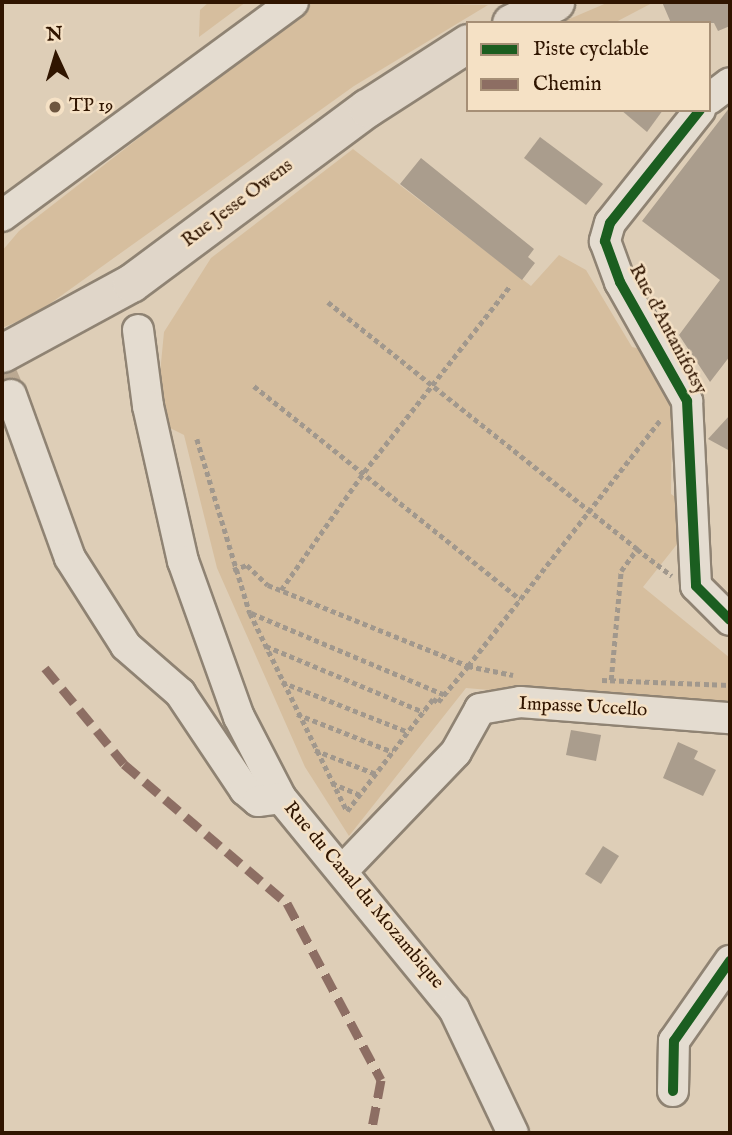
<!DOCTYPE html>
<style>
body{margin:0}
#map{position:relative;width:732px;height:1135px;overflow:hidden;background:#deceb7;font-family:"IM FELL English",serif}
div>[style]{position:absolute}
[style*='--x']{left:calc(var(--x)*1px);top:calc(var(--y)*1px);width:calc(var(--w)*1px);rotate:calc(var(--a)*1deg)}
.green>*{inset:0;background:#d6be9e}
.building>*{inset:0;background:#aa9d8d}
.minor-tunnel>*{height:30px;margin-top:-15px;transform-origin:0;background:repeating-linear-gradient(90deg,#bba992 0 30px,transparent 0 45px)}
.path>*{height:4.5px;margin-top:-2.25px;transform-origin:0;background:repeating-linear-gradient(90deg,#a1988d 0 5px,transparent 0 8.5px)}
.roads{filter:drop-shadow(2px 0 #8f8373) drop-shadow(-2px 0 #8f8373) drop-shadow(0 2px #8f8373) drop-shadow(0 -2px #8f8373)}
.minor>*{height:30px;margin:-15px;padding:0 15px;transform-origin:15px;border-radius:15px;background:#e4dcd0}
.major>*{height:37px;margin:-18.5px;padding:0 18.5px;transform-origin:18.5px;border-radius:18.5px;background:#e0d6c9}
.quiet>*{height:9px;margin-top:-4.5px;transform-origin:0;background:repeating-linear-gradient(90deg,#8d6e63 0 18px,transparent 0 27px)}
.cycleway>*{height:10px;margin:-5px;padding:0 5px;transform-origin:5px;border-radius:5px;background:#1b5e20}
.dots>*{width:19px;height:19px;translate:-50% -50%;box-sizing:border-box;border:4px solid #f5e1c5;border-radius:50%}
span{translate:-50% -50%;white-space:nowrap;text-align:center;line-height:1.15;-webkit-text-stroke:5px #f5e1c5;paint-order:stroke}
.poi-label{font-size:19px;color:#301500}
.left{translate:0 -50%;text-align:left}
.street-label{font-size:19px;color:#301500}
.frame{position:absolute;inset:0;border:4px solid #301500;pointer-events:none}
.legend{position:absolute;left:466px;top:21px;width:245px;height:91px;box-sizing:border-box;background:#f5e1c5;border:2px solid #a68f76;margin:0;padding:9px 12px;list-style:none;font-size:21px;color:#301500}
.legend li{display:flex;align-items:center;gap:14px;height:35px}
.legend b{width:35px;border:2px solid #a68f76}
.north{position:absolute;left:21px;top:21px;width:70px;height:70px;-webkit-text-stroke:5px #f5e1c5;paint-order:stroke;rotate:356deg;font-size:19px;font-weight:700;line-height:28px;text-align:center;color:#301500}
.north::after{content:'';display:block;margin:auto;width:24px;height:32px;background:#301500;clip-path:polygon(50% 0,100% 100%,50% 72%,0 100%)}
</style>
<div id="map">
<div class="green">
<i style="clip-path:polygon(209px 2px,246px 2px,199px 37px,200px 10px)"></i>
<i style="clip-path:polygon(314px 2px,488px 5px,354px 86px,37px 313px,2px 328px,2px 251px,19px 231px)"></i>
<i style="clip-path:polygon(609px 2px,654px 2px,614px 23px,560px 23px)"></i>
<i style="clip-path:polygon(353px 149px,531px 286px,559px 255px,586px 270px,632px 347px,641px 349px,672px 399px,671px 494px,678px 499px,678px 543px,643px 587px,730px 658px,730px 711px,466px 688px,349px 836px,305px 767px,217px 568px,184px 435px,162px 424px,159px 384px,164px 332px,211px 258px)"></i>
</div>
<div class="building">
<i style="clip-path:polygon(662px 2px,730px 2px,730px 26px,718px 31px,714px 23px,671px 23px)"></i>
<i style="clip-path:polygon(730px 107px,730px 356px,710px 382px,679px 335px,720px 280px,642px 221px)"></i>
<i style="clip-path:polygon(621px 110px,663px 110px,647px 132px)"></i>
<i style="clip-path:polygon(540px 137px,603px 184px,586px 205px,524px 158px)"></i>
<i style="clip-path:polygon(421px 158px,534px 249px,528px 257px,535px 263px,522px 280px,400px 184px)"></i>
<i style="clip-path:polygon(730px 415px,730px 451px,708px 439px)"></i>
<i style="clip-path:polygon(571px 730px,601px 735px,596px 761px,566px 755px)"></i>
<i style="clip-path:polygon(678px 742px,698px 751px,694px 759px,716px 770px,703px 796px,663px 778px)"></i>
<i style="clip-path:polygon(603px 846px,619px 856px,601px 884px,585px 874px)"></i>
</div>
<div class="minor-tunnel">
<i style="--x:2;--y:374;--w:23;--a:67"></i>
</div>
<div class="path">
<i style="--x:328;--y:302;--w:396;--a:38.6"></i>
<i style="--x:254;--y:386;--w:341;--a:38.7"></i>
<i style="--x:197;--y:439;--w:182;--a:73.1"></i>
<i style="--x:233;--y:570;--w:15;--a:-20"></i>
<i style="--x:247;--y:565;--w:29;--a:44"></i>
<i style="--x:268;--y:585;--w:216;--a:22"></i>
<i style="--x:468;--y:666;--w:46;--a:11.3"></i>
<i style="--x:281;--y:590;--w:144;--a:-54.9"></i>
<i style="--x:364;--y:472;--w:236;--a:-51.9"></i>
<i style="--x:266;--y:646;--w:171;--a:22.7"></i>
<i style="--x:602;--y:680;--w:128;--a:2.2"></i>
<i style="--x:611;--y:680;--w:109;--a:-84.8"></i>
<i style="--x:621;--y:571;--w:27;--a:-54"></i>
<i style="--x:637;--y:549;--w:44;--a:37.6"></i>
<i style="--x:282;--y:682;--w:136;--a:21.6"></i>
<i style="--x:444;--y:695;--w:211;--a:-157.1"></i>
<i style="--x:250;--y:613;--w:220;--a:63.9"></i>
<i style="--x:347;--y:811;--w:141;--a:-52.5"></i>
<i style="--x:433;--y:699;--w:6;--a:31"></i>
<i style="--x:438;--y:702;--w:47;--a:-50.2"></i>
<i style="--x:468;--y:666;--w:313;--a:-52"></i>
<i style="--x:297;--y:714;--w:103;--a:21.6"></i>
<i style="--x:315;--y:750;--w:66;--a:21.5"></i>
<i style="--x:332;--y:783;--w:30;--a:23"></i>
</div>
<div class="roads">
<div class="minor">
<i style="--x:709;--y:99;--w:26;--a:-37"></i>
<i style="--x:700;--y:110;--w:144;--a:128.5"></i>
<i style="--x:610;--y:223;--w:19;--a:106"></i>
<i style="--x:605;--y:241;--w:44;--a:69.9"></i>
<i style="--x:620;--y:282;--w:137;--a:60.6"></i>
<i style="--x:687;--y:401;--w:185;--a:87.2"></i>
<i style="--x:696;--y:586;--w:48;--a:45"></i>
<i style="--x:2;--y:216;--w:361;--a:-36.3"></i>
<i style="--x:138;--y:330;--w:77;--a:82.5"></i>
<i style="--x:148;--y:406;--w:159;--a:77.3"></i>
<i style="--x:183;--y:561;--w:166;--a:70.3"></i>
<i style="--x:239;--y:717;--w:91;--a:62.6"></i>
<i style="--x:281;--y:798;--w:273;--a:50.7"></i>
<i style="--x:454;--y:1009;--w:137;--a:64.6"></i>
<i style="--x:11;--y:395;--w:173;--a:70.1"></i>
<i style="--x:70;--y:558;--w:104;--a:57.5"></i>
<i style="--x:126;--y:646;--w:72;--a:41"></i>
<i style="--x:180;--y:693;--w:117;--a:56.2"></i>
<i style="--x:245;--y:790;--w:17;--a:40"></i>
<i style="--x:258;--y:801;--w:23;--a:-7"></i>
<i style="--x:343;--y:870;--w:163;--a:-46.2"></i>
<i style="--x:456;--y:752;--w:49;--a:-60.8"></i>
<i style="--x:480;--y:709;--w:41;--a:-9.9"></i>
<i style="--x:520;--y:702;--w:211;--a:4.4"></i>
<i style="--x:673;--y:1091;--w:50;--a:-88.9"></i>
<i style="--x:674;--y:1041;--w:98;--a:-55"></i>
</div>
<div class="major">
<i style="--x:511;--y:23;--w:49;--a:-25.5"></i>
<i style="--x:2;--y:353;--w:147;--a:-28.5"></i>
<i style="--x:131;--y:283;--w:294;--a:-36.6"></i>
<i style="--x:367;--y:108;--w:120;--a:-32.8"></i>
</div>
</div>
<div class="quiet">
<i style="--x:45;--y:668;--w:124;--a:50.5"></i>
<i style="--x:124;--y:764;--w:214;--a:40.5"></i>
<i style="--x:287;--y:903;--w:200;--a:62"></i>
<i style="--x:381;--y:1080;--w:54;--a:100.7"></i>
</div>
<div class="cycleway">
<i style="--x:700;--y:110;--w:144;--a:128.5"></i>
<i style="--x:610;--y:223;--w:19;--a:106"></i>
<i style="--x:605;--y:241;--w:44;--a:69.9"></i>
<i style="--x:620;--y:282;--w:137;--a:60.6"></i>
<i style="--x:687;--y:401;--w:185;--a:87.2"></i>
<i style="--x:696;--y:586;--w:48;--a:45"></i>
<i style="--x:673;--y:1091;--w:50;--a:-88.9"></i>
<i style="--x:674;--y:1041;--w:98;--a:-55"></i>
</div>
<div class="dots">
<i style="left:55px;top:107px;background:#6d5640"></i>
</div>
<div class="poi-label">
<span class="left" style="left:69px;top:107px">TP 19</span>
</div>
<div class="street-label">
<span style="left:238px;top:204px;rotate:-37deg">Rue Jesse Owens</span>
<span style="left:667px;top:330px;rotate:62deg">Rue d'Antanifotsy</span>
<span style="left:583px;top:708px;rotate:3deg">Impasse Uccello</span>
<span style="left:363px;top:896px;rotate:50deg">Rue du Canal du Mozambique</span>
</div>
<div class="frame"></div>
<ul class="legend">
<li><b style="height:9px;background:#1b5e20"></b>Piste cyclable</li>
<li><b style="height:9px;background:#8d6e63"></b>Chemin</li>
</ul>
<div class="north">N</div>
</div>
